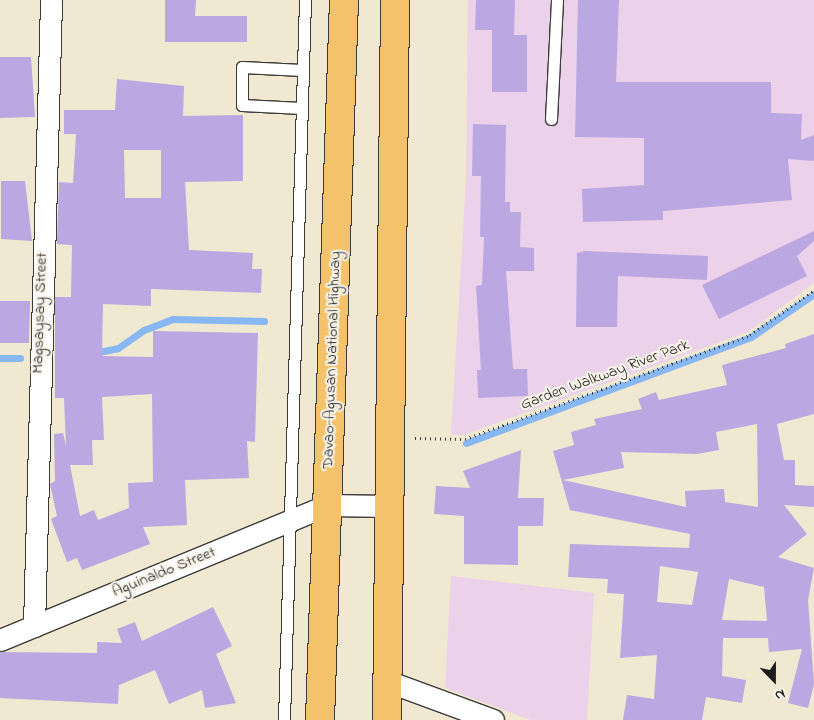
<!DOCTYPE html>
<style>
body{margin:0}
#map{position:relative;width:814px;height:720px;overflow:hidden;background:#f0e8d0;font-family:"Indie Flower",sans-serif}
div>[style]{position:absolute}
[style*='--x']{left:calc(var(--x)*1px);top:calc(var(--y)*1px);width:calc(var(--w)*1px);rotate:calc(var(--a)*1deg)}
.built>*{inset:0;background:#ecd1ea}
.stream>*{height:7px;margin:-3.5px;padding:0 3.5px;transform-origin:3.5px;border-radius:3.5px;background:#87b8f3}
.building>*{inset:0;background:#bba7e1}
.path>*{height:3px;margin-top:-1.5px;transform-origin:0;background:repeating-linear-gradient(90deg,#3c3b37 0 1px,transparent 0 5px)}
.roads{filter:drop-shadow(1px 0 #3c3b37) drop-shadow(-1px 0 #3c3b37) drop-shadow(0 1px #3c3b37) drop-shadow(0 -1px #3c3b37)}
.lane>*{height:11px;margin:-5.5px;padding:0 5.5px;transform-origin:5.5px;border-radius:5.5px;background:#fff}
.street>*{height:21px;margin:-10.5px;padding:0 10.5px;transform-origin:10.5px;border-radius:10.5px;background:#fff}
.highway>*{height:28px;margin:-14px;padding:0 14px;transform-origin:14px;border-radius:14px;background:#f3c26a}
span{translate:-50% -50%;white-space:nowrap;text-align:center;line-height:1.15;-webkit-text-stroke:4.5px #f7f3e8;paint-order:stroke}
.street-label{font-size:16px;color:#1c1c1c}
.north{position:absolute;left:749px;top:655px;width:50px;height:50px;-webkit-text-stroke:4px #f7f3e8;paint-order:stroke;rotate:158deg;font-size:14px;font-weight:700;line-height:20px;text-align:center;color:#1c1c1c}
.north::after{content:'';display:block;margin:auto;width:18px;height:22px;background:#1c1c1c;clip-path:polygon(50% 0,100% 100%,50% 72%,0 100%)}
</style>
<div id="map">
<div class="built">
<i style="clip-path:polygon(468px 0,814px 0,814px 283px,748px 332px,463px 435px,451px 435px,466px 179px)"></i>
<i style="clip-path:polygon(451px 576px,594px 593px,587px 720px,531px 720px,445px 688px)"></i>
</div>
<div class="stream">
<i style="--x:93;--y:353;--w:25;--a:-11"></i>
<i style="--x:118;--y:348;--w:32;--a:-35"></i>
<i style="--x:144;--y:330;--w:31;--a:-21"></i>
<i style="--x:173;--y:319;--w:91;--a:1.3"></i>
<i style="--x:0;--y:358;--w:20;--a:0"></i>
<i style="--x:466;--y:443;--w:304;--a:-20.4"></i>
<i style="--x:751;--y:337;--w:76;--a:-34.3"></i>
</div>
<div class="building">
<i style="clip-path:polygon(165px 0,196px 0,195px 16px,247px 16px,247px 42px,165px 42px)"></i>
<i style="clip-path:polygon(476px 0,515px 0,514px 35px,527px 35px,527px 92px,492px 92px,492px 30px,475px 30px)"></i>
<i style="clip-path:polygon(578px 0,619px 0,616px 82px,771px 82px,771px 113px,802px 114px,801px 140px,814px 135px,814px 161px,788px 159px,792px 200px,663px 211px,663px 220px,583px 222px,582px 189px,644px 185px,644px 138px,575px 137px)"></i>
<i style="clip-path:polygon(0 57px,31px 57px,35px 117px,0 118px)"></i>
<i style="clip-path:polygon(evenodd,117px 79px,184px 86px,183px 116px,243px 115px,243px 181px,185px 182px,189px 250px,253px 253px,252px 269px,262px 269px,261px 293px,151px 289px,151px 306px,103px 304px,102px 356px,153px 357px,153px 331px,258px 333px,255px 442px,247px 441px,249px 478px,185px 480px,187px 525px,143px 527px,150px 544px,82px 570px,77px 558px,67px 562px,51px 519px,57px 516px,50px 484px,55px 481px,54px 434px,63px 433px,66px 446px,64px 398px,55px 398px,55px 297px,71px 297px,72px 245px,57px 244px,59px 182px,73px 183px,76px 134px,64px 134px,64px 110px,115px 110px,117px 79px,124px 150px,161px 150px,161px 198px,125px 198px,124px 150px,117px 79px,152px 394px,153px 482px,128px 483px,129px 508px,98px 520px,94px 510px,80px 516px,70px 465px,93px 465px,92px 440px,104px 440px,102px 397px,152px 394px)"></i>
<i style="clip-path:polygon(473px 124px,506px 125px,505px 202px,510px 202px,510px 212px,521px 212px,520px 247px,534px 248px,534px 271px,506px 271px,513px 369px,527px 369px,528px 396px,478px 398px,477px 370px,481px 370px,476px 286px,482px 285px,484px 237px,480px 237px,481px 176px,472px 176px)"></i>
<i style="clip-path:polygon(1px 181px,25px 181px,32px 241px,1px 239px)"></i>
<i style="clip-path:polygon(814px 231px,814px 241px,797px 256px,807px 276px,719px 319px,702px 285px)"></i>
<i style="clip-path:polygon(585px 251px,708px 256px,707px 280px,618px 276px,617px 327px,576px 327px,577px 253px)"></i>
<i style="clip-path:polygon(0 301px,30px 301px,29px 343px,0 343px)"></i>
<i style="clip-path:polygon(evenodd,814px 334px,814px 414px,777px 424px,784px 460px,795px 460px,795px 485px,814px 486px,814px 507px,784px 505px,807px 534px,778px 557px,814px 568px,808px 600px,814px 684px,808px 708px,788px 703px,802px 649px,769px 652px,768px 638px,723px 638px,722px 676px,746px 680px,742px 703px,706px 697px,702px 720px,623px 720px,627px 695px,654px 699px,657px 655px,620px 658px,624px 594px,607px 593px,608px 579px,568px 577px,570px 544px,689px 548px,690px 534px,570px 510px,553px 451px,574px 445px,571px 432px,596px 425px,594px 419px,642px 409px,638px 399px,656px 392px,659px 400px,727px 385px,722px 365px,786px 348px,785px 344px,814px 334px,757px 424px,758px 507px,725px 502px,724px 489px,685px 491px,686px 507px,563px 480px,624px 468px,621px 452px,697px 454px,719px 450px,716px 432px,757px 424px,814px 334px,660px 566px,698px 572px,692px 605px,657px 602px,660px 566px,814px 334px,729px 579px,764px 587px,767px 621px,722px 620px,729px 579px)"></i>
<i style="clip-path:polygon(521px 450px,518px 498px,544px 498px,543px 526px,518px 526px,518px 565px,464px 564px,464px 516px,434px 514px,436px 486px,470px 488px,463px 471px)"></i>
<i style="clip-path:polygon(213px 607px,232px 646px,216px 654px,236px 703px,205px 708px,202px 690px,169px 704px,155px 670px,119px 685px,118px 704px,0 698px,0 652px,97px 653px,97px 642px,122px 643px,117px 629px,135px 622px,142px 641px)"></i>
</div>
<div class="path">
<i style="--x:415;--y:438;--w:50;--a:1.1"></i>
<i style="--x:465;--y:439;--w:303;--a:-20"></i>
<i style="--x:750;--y:335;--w:78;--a:-35.1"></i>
</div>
<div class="roads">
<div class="lane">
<i style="--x:301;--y:108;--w:59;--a:-177.1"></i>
<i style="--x:242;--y:105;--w:38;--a:-90"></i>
<i style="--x:242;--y:67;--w:60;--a:2.9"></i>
<i style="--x:551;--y:119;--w:119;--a:-87.1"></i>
<i style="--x:284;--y:720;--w:720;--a:-88.33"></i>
</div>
<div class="street">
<i style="--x:34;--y:626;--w:626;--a:-88.44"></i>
<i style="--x:0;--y:640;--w:354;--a:-22.4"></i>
<i style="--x:327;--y:505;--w:62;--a:0.9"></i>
<i style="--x:387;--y:681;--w:113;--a:20.2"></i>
</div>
<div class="highway">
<i style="--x:320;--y:720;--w:720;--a:-88.09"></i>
<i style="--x:387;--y:720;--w:720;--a:-89.36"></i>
</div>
</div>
<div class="street-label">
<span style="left:40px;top:313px;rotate:-88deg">Magsaysay Street</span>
<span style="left:332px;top:360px;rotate:-88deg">Davao-Agusan National Highway</span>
<span style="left:605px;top:375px;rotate:-20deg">Garden Walkway River Park</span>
<span style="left:164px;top:572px;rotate:-22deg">Aguinaldo Street</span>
</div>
<div class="north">N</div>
</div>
